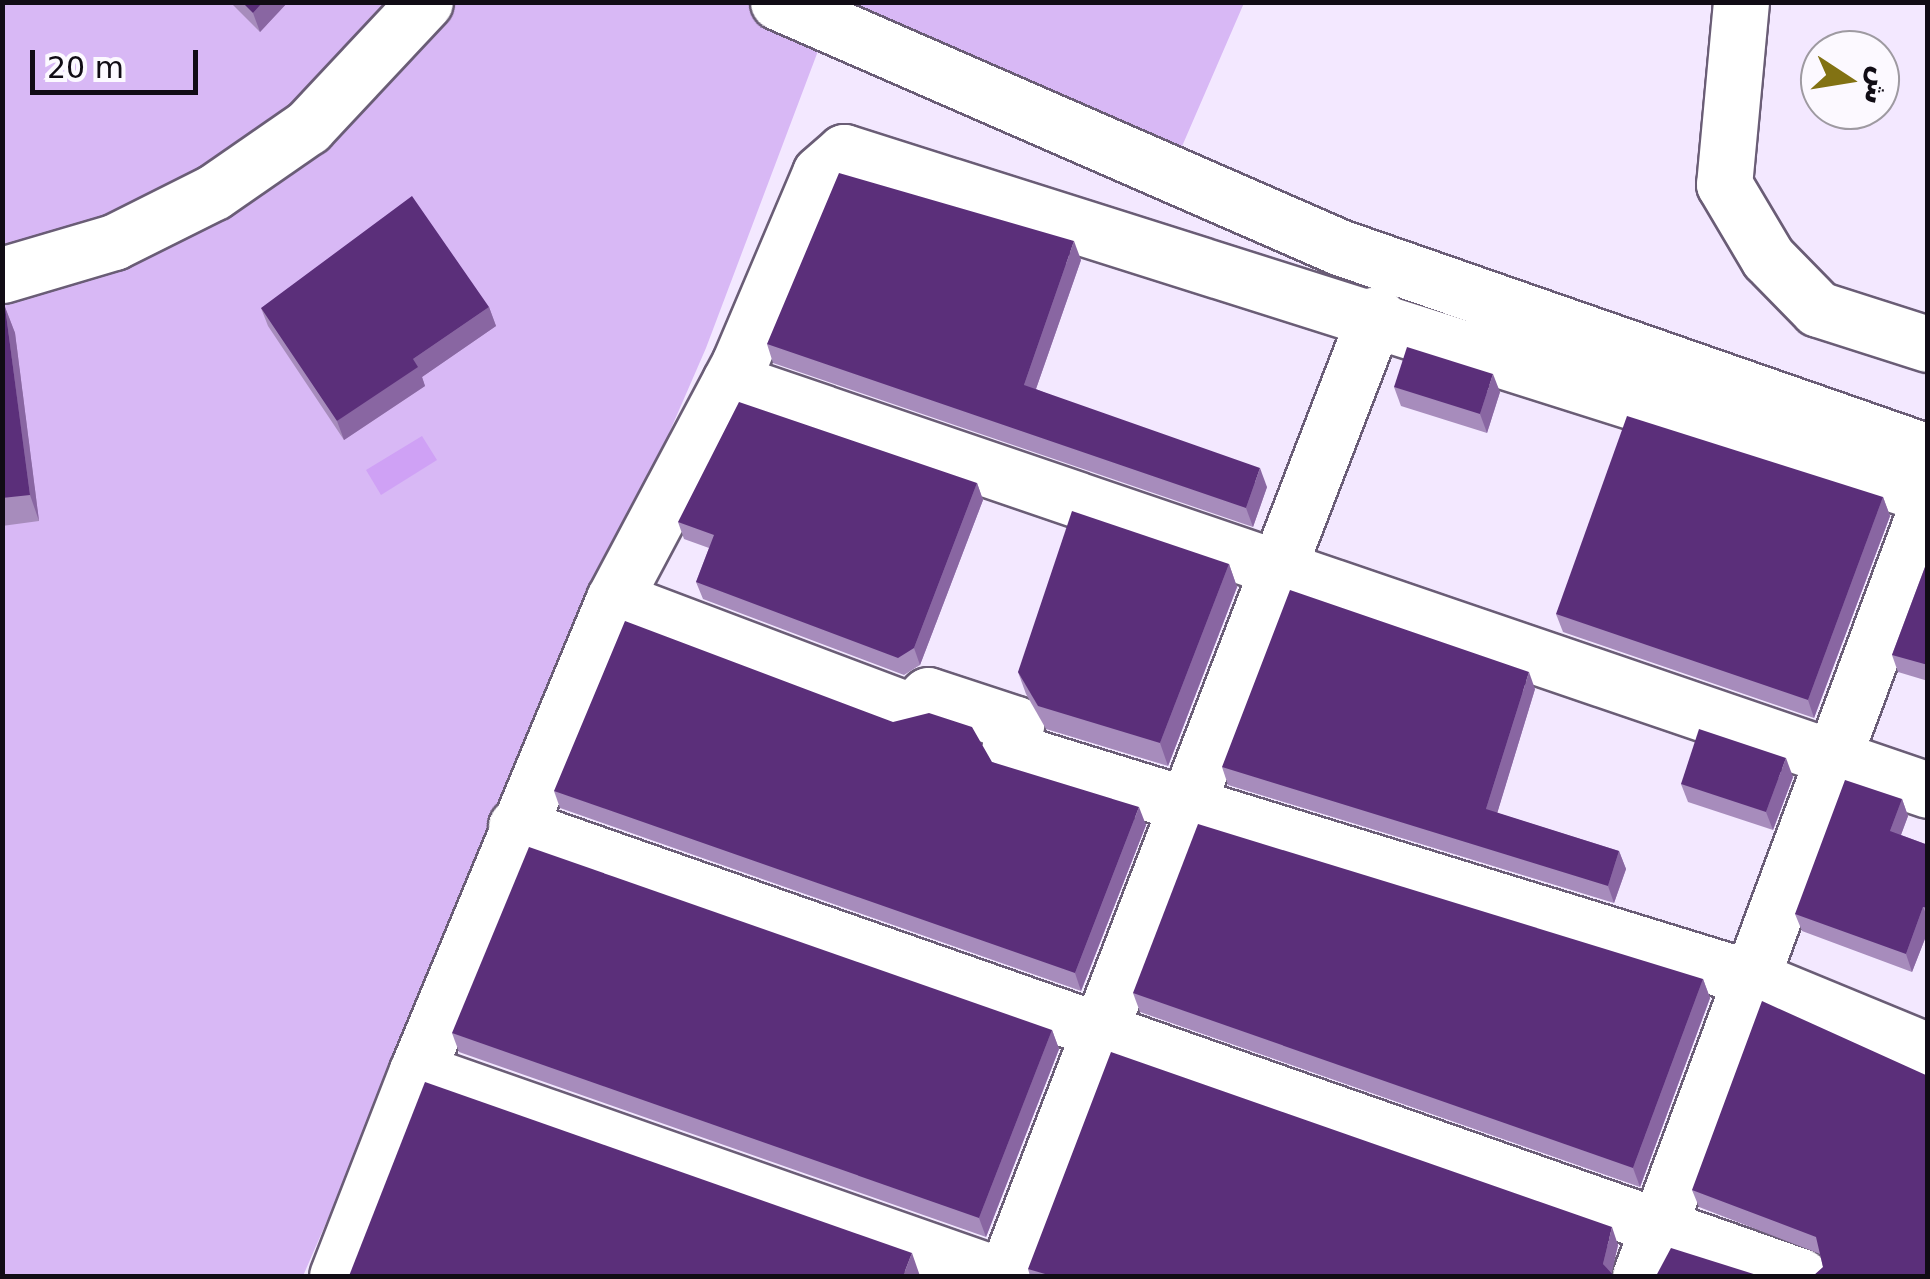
<!DOCTYPE html>
<meta charset="utf-8">
<style>
body{margin:0}
#map{position:relative;width:1930px;height:1279px;overflow:hidden;background:#f3e8ff;font-family:"DejaVu Sans","Noto Sans Arabic",sans-serif}
div>[style]{position:absolute}
[style*='--x']{left:calc(var(--x)*1px);top:calc(var(--y)*1px);width:calc(var(--w)*1px);rotate:calc(var(--a)*1deg)}
.green>*{inset:0;background:#d8b8f5}
.water>*{inset:0;background:#cfa1f5}
.roads{filter:drop-shadow(2px 0 #6a5d76) drop-shadow(-2px 0 #6a5d76) drop-shadow(0 2px #6a5d76) drop-shadow(0 -2px #6a5d76)}
.minor>*{height:55px;margin:-27.5px;padding:0 27.5px;transform-origin:27.5px;border-radius:27.5px;background:#fff}
.wall>*{inset:0;background:#a78cbc}
.shaded-wall>*{inset:0;background:#8966a2}
.building>*{inset:0;background:#5b2f7a}
span{translate:-50% -50%;white-space:nowrap;text-align:center;line-height:1.15;-webkit-text-stroke:10px #fcf9ff;paint-order:stroke}
.frame{position:absolute;inset:0;border:5px solid #110c15;pointer-events:none}
.north{position:absolute;left:1800px;top:30px;width:100px;height:100px;box-sizing:border-box;background:#fcf9ff;border:2px solid #9e9aa1;border-radius:50%;rotate:102deg;font-size:28px;font-weight:700;line-height:40px;text-align:center;color:#110c15}
.north::after{content:'';display:block;margin:auto;width:35px;height:45px;background:#827213;clip-path:polygon(50% 0,100% 100%,50% 72%,0 100%)}
.scale{position:absolute;left:30px;top:50px;width:168px;height:45px;box-sizing:border-box;border:5px solid #110c15;border-top:0;padding-left:12px;font-size:30px;line-height:35px;white-space:nowrap;color:#110c15;-webkit-text-stroke:8px #fcf9ff;paint-order:stroke}
</style>
<div id="map">
<div class="green">
<i style="clip-path:polygon(2px 3px,1244px 3px,1167px 181px,818px 51px,706px 348px,303px 1276px,3px 1276px)"></i>
</div>
<div class="water">
<i style="clip-path:polygon(422px 436px,437px 460px,381px 495px,366px 470px)"></i>
</div>
<div class="roads">
<div class="minor">
<i style="--x:778;--y:2;--w:612;--a:23.59"></i>
<i style="--x:1339;--y:247;--w:624;--a:19.19"></i>
<i style="--x:1741;--y:2;--w:183;--a:95.3"></i>
<i style="--x:1724;--y:184;--w:86;--a:59.3"></i>
<i style="--x:1768;--y:258;--w:71;--a:45.6"></i>
<i style="--x:1818;--y:309;--w:115;--a:17.7"></i>
<i style="--x:2;--y:275;--w:117;--a:-16.4"></i>
<i style="--x:114;--y:242;--w:112;--a:-26.6"></i>
<i style="--x:214;--y:192;--w:114;--a:-34.7"></i>
<i style="--x:308;--y:127;--w:171;--a:-46.9"></i>
<i style="--x:730;--y:381;--w:1266;--a:18.85"></i>
<i style="--x:614;--y:599;--w:317;--a:20.7"></i>
<i style="--x:911;--y:711;--w:23;--a:-43"></i>
<i style="--x:928;--y:695;--w:93;--a:18.2"></i>
<i style="--x:1016;--y:724;--w:27;--a:105"></i>
<i style="--x:1009;--y:750;--w:776;--a:17.08"></i>
<i style="--x:1751;--y:978;--w:191;--a:22.4"></i>
<i style="--x:516;--y:826;--w:1361;--a:19.31"></i>
<i style="--x:337;--y:1276;--w:220;--a:-68.7"></i>
<i style="--x:1002;--y:1276;--w:620;--a:-160.69"></i>
<i style="--x:417;--y:1071;--w:511;--a:-67.35"></i>
<i style="--x:614;--y:599;--w:266;--a:-62"></i>
<i style="--x:739;--y:364;--w:207;--a:-67"></i>
<i style="--x:820;--y:173;--w:32;--a:-41"></i>
<i style="--x:844;--y:152;--w:1137;--a:17.56"></i>
<i style="--x:1005;--y:1276;--w:1031;--a:-68.91"></i>
<i style="--x:1640;--y:1276;--w:825;--a:-69.57"></i>
</div>
</div>
<div class="wall">
<i style="clip-path:polygon(230px 2px,288px 2px,260px 32px)"></i>
<i style="clip-path:polygon(1081px 260px,1036px 389px,1267px 487px,1253px 527px,773px 363px,767px 344px)"></i>
<i style="clip-path:polygon(2px 307px,5px 307px,15px 333px,39px 521px,2px 526px)"></i>
<i style="clip-path:polygon(489px 307px,496px 326px,422px 377px,425px 386px,344px 440px,268px 326px,261px 308px)"></i>
<i style="clip-path:polygon(1394px 387px,1500px 392px,1487px 433px,1401px 406px)"></i>
<i style="clip-path:polygon(977px 483px,983px 500px,920px 665px,904px 675px,703px 599px,696px 582px,709px 548px,684px 539px,678px 522px)"></i>
<i style="clip-path:polygon(1883px 497px,1890px 516px,1814px 718px,1563px 632px,1556px 614px)"></i>
<i style="clip-path:polygon(1928px 559px,1928px 681px,1898px 672px,1892px 655px)"></i>
<i style="clip-path:polygon(1229px 564px,1237px 587px,1168px 766px,1046px 729px,1026px 694px,1018px 672px)"></i>
<i style="clip-path:polygon(1535px 689px,1497px 813px,1619px 851px,1626px 869px,1614px 903px,1228px 785px,1222px 767px)"></i>
<i style="clip-path:polygon(992px 762px,1146px 825px,1081px 991px,560px 808px,554px 791px)"></i>
<i style="clip-path:polygon(1793px 777px,1773px 830px,1688px 802px,1681px 784px)"></i>
<i style="clip-path:polygon(1902px 799px,1908px 816px,1901px 835px,1928px 845px,1928px 931px,1912px 972px,1802px 931px,1795px 914px)"></i>
<i style="clip-path:polygon(1703px 979px,1710px 998px,1640px 1187px,1140px 1012px,1133px 993px)"></i>
<i style="clip-path:polygon(1052px 1030px,1059px 1049px,986px 1237px,459px 1052px,452px 1033px)"></i>
<i style="clip-path:polygon(1928px 1076px,1823px 1267px,1820px 1254px,1699px 1207px,1692px 1190px)"></i>
<i style="clip-path:polygon(1618px 1245px,1611px 1274px,1614px 1276px,1030px 1276px,1028px 1269px)"></i>
</div>
<div class="shaded-wall">
<i style="clip-path:polygon(263px 2px,288px 2px,260px 32px,253px 13px)"></i>
<i style="clip-path:polygon(1074px 241px,1081px 260px,1031px 403px,1024px 385px)"></i>
<i style="clip-path:polygon(5px 307px,15px 333px,39px 521px,30px 495px)"></i>
<i style="clip-path:polygon(489px 307px,496px 326px,422px 377px,425px 386px,344px 440px,337px 421px,413px 359px)"></i>
<i style="clip-path:polygon(1493px 374px,1500px 392px,1487px 433px,1480px 414px)"></i>
<i style="clip-path:polygon(1260px 468px,1267px 487px,1253px 527px,1246px 508px)"></i>
<i style="clip-path:polygon(977px 483px,983px 500px,920px 665px,914px 648px)"></i>
<i style="clip-path:polygon(1883px 497px,1890px 516px,1814px 718px,1808px 700px)"></i>
<i style="clip-path:polygon(1229px 564px,1237px 587px,1168px 766px,1160px 743px)"></i>
<i style="clip-path:polygon(1529px 672px,1535px 689px,1493px 827px,1486px 809px)"></i>
<i style="clip-path:polygon(1786px 758px,1793px 777px,1773px 830px,1766px 812px)"></i>
<i style="clip-path:polygon(1902px 799px,1908px 816px,1896px 848px,1890px 831px)"></i>
<i style="clip-path:polygon(1139px 807px,1146px 825px,1081px 991px,1075px 973px)"></i>
<i style="clip-path:polygon(1619px 851px,1626px 869px,1614px 903px,1608px 886px)"></i>
<i style="clip-path:polygon(1923px 907px,1928px 918px,1928px 931px,1912px 972px,1906px 954px)"></i>
<i style="clip-path:polygon(1703px 979px,1710px 998px,1640px 1187px,1633px 1168px)"></i>
<i style="clip-path:polygon(1052px 1030px,1059px 1049px,986px 1237px,979px 1218px)"></i>
<i style="clip-path:polygon(1612px 1227px,1618px 1245px,1611px 1276px,1603px 1264px)"></i>
<i style="clip-path:polygon(912px 1253px,920px 1276px,903px 1276px)"></i>
</div>
<div class="building">
<i style="clip-path:polygon(242px 2px,263px 2px,253px 13px)"></i>
<i style="clip-path:polygon(839px 173px,1074px 241px,1024px 385px,1260px 468px,1246px 508px,767px 344px)"></i>
<i style="clip-path:polygon(412px 196px,489px 307px,413px 359px,418px 367px,337px 421px,261px 308px)"></i>
<i style="clip-path:polygon(2px 307px,5px 307px,30px 495px,2px 498px)"></i>
<i style="clip-path:polygon(1407px 347px,1493px 374px,1480px 414px,1394px 387px)"></i>
<i style="clip-path:polygon(739px 402px,977px 483px,914px 648px,898px 658px,696px 582px,714px 535px,678px 522px)"></i>
<i style="clip-path:polygon(1627px 416px,1883px 497px,1808px 700px,1556px 614px)"></i>
<i style="clip-path:polygon(1072px 511px,1229px 564px,1160px 743px,1038px 706px,1018px 672px)"></i>
<i style="clip-path:polygon(1928px 559px,1928px 665px,1892px 655px)"></i>
<i style="clip-path:polygon(1290px 590px,1529px 672px,1486px 809px,1619px 851px,1608px 886px,1222px 767px)"></i>
<i style="clip-path:polygon(625px 621px,893px 722px,929px 713px,972px 727px,992px 762px,1139px 807px,1075px 973px,554px 791px)"></i>
<i style="clip-path:polygon(1699px 729px,1786px 758px,1766px 812px,1681px 784px)"></i>
<i style="clip-path:polygon(1845px 780px,1902px 799px,1890px 831px,1928px 845px,1928px 908px,1923px 907px,1906px 954px,1795px 914px)"></i>
<i style="clip-path:polygon(1198px 824px,1703px 979px,1633px 1168px,1133px 993px)"></i>
<i style="clip-path:polygon(529px 847px,1052px 1030px,979px 1218px,452px 1033px)"></i>
<i style="clip-path:polygon(1762px 1001px,1928px 1076px,1928px 1276px,1813px 1276px,1823px 1267px,1816px 1237px,1692px 1190px)"></i>
<i style="clip-path:polygon(1111px 1052px,1612px 1227px,1603px 1264px,1614px 1276px,1052px 1276px,1028px 1269px)"></i>
<i style="clip-path:polygon(425px 1082px,912px 1253px,903px 1276px,349px 1276px)"></i>
<i style="clip-path:polygon(1671px 1248px,1760px 1276px,1656px 1276px)"></i>
</div>
<div class="frame"></div>
<div class="north">ش</div>
<div class="scale">20 m</div>
</div>
